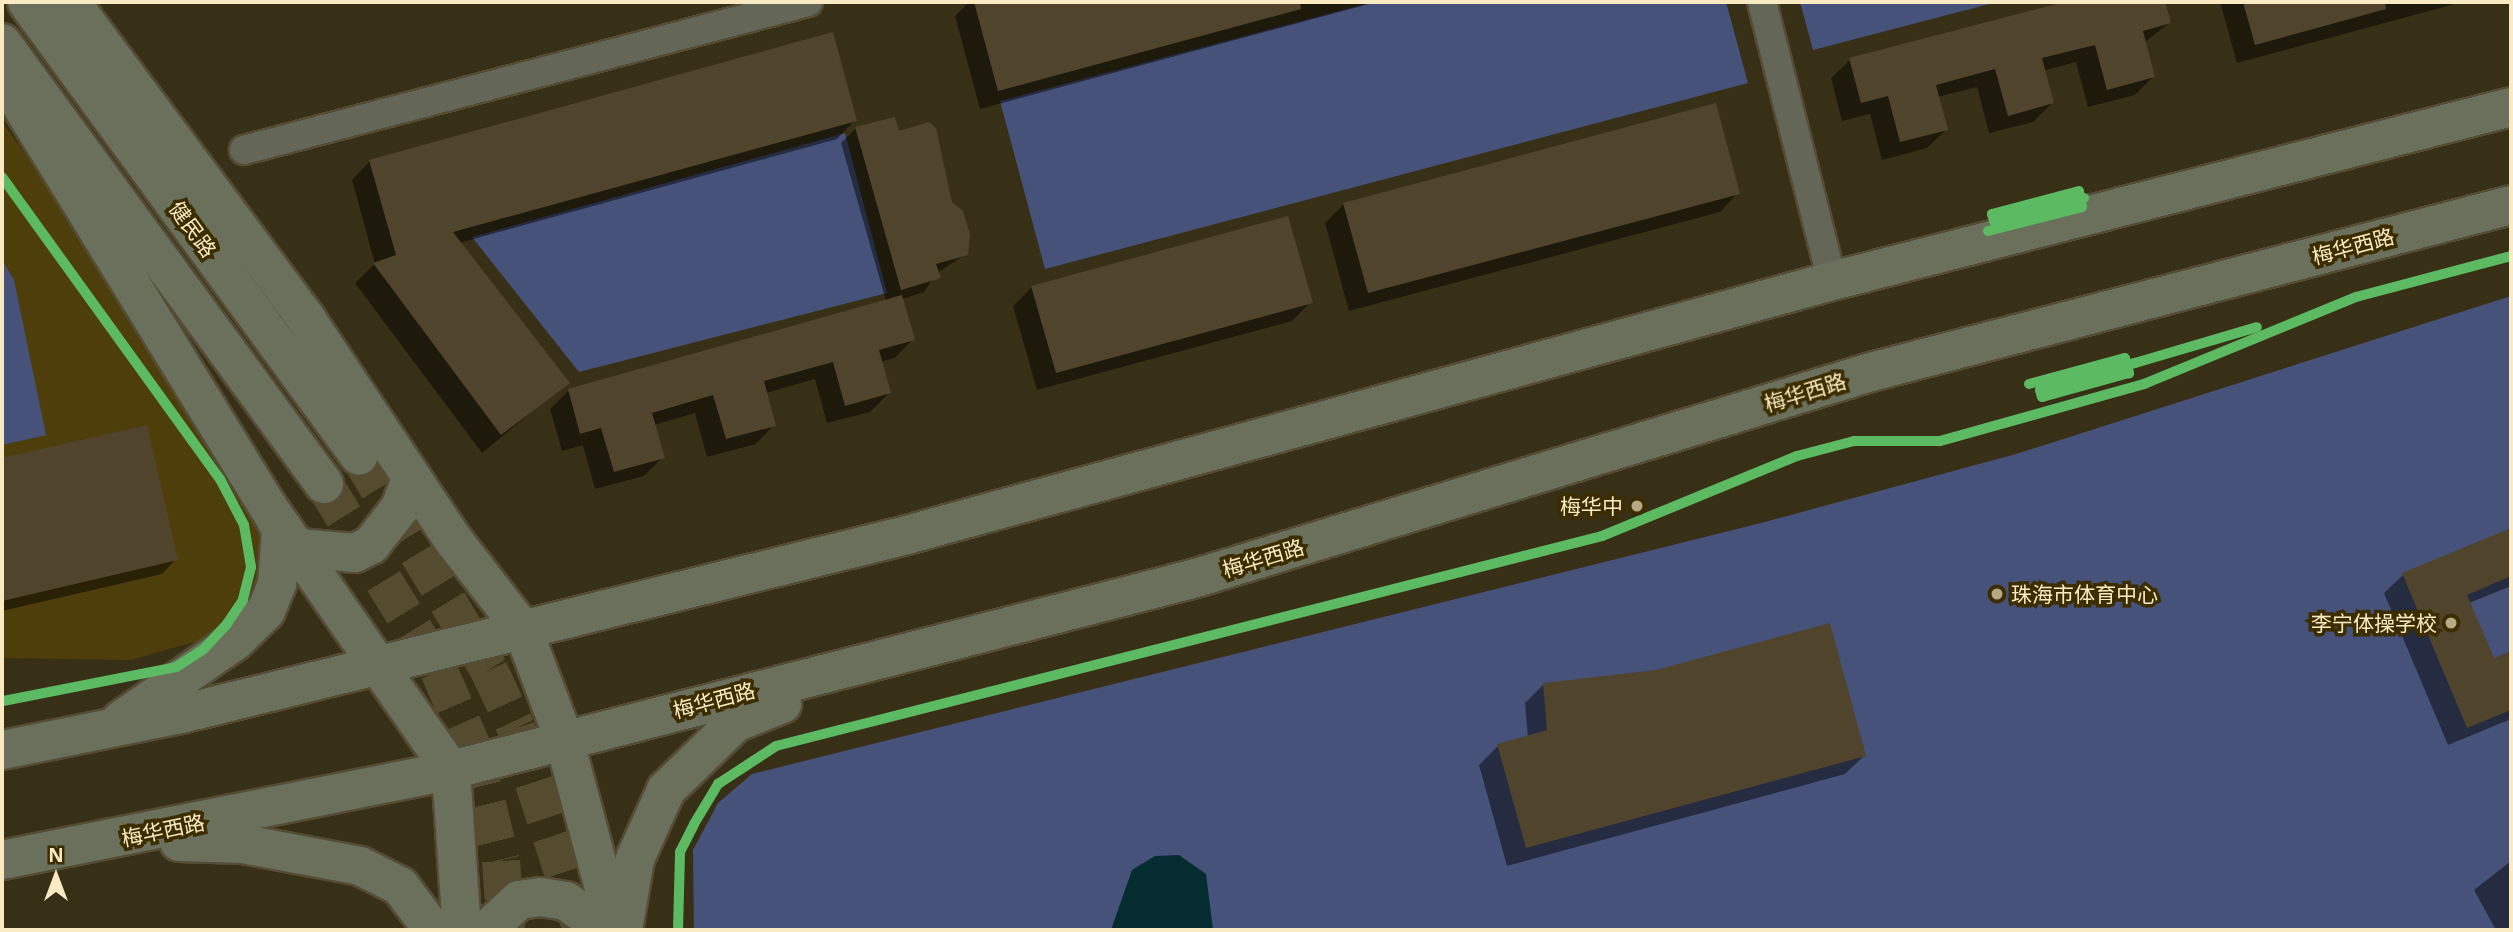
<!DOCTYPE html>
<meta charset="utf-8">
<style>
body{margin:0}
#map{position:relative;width:2513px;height:932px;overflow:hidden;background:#383016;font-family:"Noto Sans","Noto Sans SC",sans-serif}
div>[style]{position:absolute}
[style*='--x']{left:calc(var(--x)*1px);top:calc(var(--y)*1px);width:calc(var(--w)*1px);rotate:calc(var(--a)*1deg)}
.built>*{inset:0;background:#4e3e0c}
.green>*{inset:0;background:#465279}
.water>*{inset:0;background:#052c30}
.shadow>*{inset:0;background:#0007}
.building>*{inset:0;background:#50452c}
.primary-tunnel>*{height:38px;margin-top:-19px;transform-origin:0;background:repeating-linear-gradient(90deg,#554c30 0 38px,transparent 0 57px)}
.roads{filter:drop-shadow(2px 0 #544c34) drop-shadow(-2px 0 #544c34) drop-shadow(0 2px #544c34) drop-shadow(0 -2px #544c34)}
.street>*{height:28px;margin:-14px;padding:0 14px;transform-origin:14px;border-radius:14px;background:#646758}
.primary>*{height:38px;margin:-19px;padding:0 19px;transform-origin:19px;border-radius:19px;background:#6b705d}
.cycleway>*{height:10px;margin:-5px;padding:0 5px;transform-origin:5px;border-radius:5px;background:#5cba63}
.dots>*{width:19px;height:19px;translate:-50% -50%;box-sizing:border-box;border:4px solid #3c2d00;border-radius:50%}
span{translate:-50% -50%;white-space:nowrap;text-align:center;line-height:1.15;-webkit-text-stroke:7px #3c2d00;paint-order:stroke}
.street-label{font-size:21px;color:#f9eac2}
.poi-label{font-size:21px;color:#f9eac2}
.right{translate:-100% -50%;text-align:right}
.left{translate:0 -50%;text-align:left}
.frame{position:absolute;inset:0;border:4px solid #f9eac2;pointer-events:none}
.north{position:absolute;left:21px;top:841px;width:70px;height:70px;-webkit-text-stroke:5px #3c2d00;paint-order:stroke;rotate:0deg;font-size:19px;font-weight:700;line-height:28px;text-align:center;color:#f9eac2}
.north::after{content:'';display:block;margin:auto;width:24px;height:32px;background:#f9eac2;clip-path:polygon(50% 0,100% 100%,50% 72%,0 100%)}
</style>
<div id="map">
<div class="built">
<i style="clip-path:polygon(2px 122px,240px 449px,270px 535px,247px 627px,131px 660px,2px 658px)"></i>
</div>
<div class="green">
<i style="clip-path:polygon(1373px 2px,1726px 2px,1748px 83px,1045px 269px,1000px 101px)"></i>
<i style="clip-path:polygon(1800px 2px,1997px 2px,1813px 50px)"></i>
<i style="clip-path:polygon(845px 133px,887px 293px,579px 372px,472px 237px)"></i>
<i style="clip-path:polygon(2px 260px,14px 280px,46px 435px,2px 445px)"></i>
<i style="clip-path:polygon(2511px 296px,2511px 930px,694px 930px,693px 850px,718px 803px,752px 774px,1761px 523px,2016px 454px)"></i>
</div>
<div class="water">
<i style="clip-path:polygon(1179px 855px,1206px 874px,1213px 930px,1111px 930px,1132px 870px,1155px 856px)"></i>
</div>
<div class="shadow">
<i style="clip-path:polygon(969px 2px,1376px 2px,980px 109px,955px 16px)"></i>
<i style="clip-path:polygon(2071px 2px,2164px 2px,2169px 23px,2144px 43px,2153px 77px,2135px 95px,2088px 107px,2076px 62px,2043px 71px,2052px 103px,2033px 122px,1989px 133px,1977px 87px,1937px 97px,1946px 130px,1927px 148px,1882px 160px,1870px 114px,1842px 121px,1831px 78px,1850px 60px)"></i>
<i style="clip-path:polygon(2220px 2px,2462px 2px,2237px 63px)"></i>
<i style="clip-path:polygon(855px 120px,837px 139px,459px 243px,568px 382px,482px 453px,355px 283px,375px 264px,352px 180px,370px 161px)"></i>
<i style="clip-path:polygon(856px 128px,898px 133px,950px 203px,966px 254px,937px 273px,924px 292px,902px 299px,913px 339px,895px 358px,880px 362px,889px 393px,870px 412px,827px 423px,815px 379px,766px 393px,774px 425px,756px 444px,707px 457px,695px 413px,654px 425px,663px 457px,644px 476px,595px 489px,583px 445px,562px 451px,550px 409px,569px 390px,886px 301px,841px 143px)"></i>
<i style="clip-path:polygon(1738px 193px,1720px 212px,1349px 311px,1325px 223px,1344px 204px)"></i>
<i style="clip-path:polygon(1032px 287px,1311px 302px,1292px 321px,1037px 390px,1013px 306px)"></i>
<i style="clip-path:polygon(146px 427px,176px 559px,162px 574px,2px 611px,2px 460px)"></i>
<i style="clip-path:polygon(2511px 530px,2511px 586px,2469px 603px,2493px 660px,2511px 653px,2511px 719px,2448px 745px,2384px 593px,2403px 575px)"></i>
<i style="clip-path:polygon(1543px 685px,1864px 756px,1845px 774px,1507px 866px,1479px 765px,1498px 746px,1528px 738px,1525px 703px)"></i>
<i style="clip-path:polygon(2511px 861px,2511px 929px,2496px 930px,2474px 890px)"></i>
</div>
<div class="building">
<i style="clip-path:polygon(974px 2px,1300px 2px,1301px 9px,998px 91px)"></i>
<i style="clip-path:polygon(2064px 2px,2165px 2px,2171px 23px,2143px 31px,2155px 77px,2107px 90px,2095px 45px,2042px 58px,2054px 103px,2008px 116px,1995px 69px,1936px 85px,1948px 130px,1900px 142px,1888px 96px,1861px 103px,1849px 58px)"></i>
<i style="clip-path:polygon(2243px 2px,2385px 2px,2386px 9px,2255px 45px)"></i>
<i style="clip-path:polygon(833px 32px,857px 121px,453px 232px,570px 383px,501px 435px,373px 263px,396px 255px,369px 160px)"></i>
<i style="clip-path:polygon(1716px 103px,1740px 194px,1368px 293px,1343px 203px)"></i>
<i style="clip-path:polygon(895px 117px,899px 131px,929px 122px,936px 128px,952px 202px,963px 211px,970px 234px,968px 255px,936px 264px,941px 278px,901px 290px,855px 127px)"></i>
<i style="clip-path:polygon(1288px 216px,1313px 303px,1056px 373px,1031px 286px)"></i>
<i style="clip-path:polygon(902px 295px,915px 340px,879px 350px,891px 393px,845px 406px,833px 362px,764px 381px,776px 426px,726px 439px,713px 395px,652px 413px,665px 458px,614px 472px,601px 428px,580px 434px,568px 389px)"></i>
<i style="clip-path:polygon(147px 425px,178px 560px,2px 601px,2px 458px)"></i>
<i style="clip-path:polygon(2511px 528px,2511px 576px,2467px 595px,2494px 658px,2511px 651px,2511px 710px,2467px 728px,2402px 573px)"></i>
<i style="clip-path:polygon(1830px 623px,1866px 756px,1526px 848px,1497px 744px,1547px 730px,1543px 683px,1656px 670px)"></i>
</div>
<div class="primary-tunnel">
<i style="--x:359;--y:456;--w:250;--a:58.7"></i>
<i style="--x:489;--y:670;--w:64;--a:65"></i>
<i style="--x:516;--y:728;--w:213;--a:71.9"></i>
<i style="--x:324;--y:484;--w:220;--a:58.4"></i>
<i style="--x:439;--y:671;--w:85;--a:66.4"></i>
<i style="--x:473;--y:749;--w:115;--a:76"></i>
<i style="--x:501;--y:861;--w:69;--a:85.9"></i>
</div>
<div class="roads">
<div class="street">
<i style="--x:1762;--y:2;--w:288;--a:75.9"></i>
<i style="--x:244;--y:150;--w:583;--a:-14.7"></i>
</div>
<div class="primary">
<i style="--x:27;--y:2;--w:562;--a:53.82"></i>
<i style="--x:71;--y:2;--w:396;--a:53.4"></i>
<i style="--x:307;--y:320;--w:265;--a:56.4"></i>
<i style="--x:454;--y:541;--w:113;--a:52.2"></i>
<i style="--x:523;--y:630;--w:116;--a:69.4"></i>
<i style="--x:564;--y:739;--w:198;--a:75"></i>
<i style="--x:2;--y:43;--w:546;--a:53.86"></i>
<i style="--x:2;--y:74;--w:508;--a:58.44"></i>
<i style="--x:268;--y:507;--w:320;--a:55.2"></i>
<i style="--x:451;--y:770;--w:160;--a:86.1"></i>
<i style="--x:299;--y:548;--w:56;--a:5.1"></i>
<i style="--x:355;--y:553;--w:18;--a:-27"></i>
<i style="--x:371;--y:545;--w:47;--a:-51.9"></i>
<i style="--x:400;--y:508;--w:33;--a:-70"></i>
<i style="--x:121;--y:720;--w:139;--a:-34.7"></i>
<i style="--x:235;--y:641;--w:43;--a:-44.1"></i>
<i style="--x:266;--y:611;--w:29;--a:-68"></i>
<i style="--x:277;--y:584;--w:54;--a:-85.8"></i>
<i style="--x:281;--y:530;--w:17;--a:-118"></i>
<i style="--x:2;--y:750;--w:183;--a:-11.4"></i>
<i style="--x:181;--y:714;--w:744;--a:-13.85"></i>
<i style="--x:903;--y:536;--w:963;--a:-15.35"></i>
<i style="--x:1832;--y:281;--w:701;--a:-14.37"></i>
<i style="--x:179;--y:842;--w:64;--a:1.8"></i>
<i style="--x:243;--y:844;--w:119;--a:10.6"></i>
<i style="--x:360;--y:866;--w:45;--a:26.6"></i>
<i style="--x:400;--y:886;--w:55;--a:53.1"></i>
<i style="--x:2;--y:860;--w:458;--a:-11.3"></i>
<i style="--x:451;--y:770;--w:769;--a:-14.45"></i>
<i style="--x:1196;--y:578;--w:706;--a:-16.97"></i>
<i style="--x:1871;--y:372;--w:661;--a:-14.62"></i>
<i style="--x:487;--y:930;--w:44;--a:-43.2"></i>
<i style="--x:519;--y:900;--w:22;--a:-8"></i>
<i style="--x:541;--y:897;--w:25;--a:9"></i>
<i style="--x:566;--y:901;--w:49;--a:35.9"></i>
<i style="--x:623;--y:930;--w:72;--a:-80.4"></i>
<i style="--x:635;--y:859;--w:76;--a:-65.8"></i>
<i style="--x:666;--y:790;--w:96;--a:-44.2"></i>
<i style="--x:735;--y:723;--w:51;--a:-22"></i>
</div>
</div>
<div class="cycleway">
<i style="--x:2;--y:177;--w:372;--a:54.2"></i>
<i style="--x:220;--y:479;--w:52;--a:62.4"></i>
<i style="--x:244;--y:525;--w:43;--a:80.5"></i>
<i style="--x:251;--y:567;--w:34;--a:104"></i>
<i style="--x:243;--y:600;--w:29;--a:124"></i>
<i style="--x:227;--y:624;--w:34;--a:133"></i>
<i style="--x:204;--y:649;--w:33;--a:147"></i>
<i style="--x:176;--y:667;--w:177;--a:168.9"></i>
<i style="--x:1988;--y:231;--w:97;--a:-14.3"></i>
<i style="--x:2082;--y:207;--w:16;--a:-101"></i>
<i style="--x:2079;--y:191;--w:90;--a:165.2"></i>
<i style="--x:1992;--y:214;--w:7;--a:74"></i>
<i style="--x:1994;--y:221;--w:93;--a:-14.3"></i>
<i style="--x:2029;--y:384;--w:99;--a:-15.2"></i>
<i style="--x:2125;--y:358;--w:16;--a:75"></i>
<i style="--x:2129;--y:373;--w:90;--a:164.6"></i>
<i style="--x:2042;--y:397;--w:7;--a:-106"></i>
<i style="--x:2040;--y:390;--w:99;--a:-15.9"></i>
<i style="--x:2135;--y:363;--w:127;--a:-16.4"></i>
<i style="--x:678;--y:930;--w:78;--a:-88.5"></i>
<i style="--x:680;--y:852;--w:31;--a:-63"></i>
<i style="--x:694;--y:824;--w:47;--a:-59"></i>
<i style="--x:718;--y:784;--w:69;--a:-33.2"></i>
<i style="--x:776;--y:746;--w:852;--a:-14.26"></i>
<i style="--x:1602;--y:536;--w:211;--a:-22.3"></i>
<i style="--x:1797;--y:456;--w:59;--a:-14.7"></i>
<i style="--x:1854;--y:441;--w:86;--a:0"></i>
<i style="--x:1940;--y:441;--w:212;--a:-15.6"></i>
<i style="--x:2144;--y:384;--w:229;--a:-22.3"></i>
<i style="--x:2356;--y:297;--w:160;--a:-14.8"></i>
</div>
<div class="dots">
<i style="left:1637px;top:506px;background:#b5a986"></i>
<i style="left:1997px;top:594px;background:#b5a986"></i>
<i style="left:2451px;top:623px;background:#b5a986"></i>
</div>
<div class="street-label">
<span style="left:193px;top:229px;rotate:54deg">健民路</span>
<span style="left:2353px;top:246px;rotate:-15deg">梅华西路</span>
<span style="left:1805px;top:392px;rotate:-17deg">梅华西路</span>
<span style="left:1263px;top:558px;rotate:-17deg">梅华西路</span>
<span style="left:714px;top:700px;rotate:-15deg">梅华西路</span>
<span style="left:163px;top:830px;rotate:-12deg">梅华西路</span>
</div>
<div class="poi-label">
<span class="right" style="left:1623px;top:506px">梅华中</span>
<span class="left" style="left:2011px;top:594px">珠海市体育中心</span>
<span class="right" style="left:2437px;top:623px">李宁体操学校</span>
</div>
<div class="frame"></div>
<div class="north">N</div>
</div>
